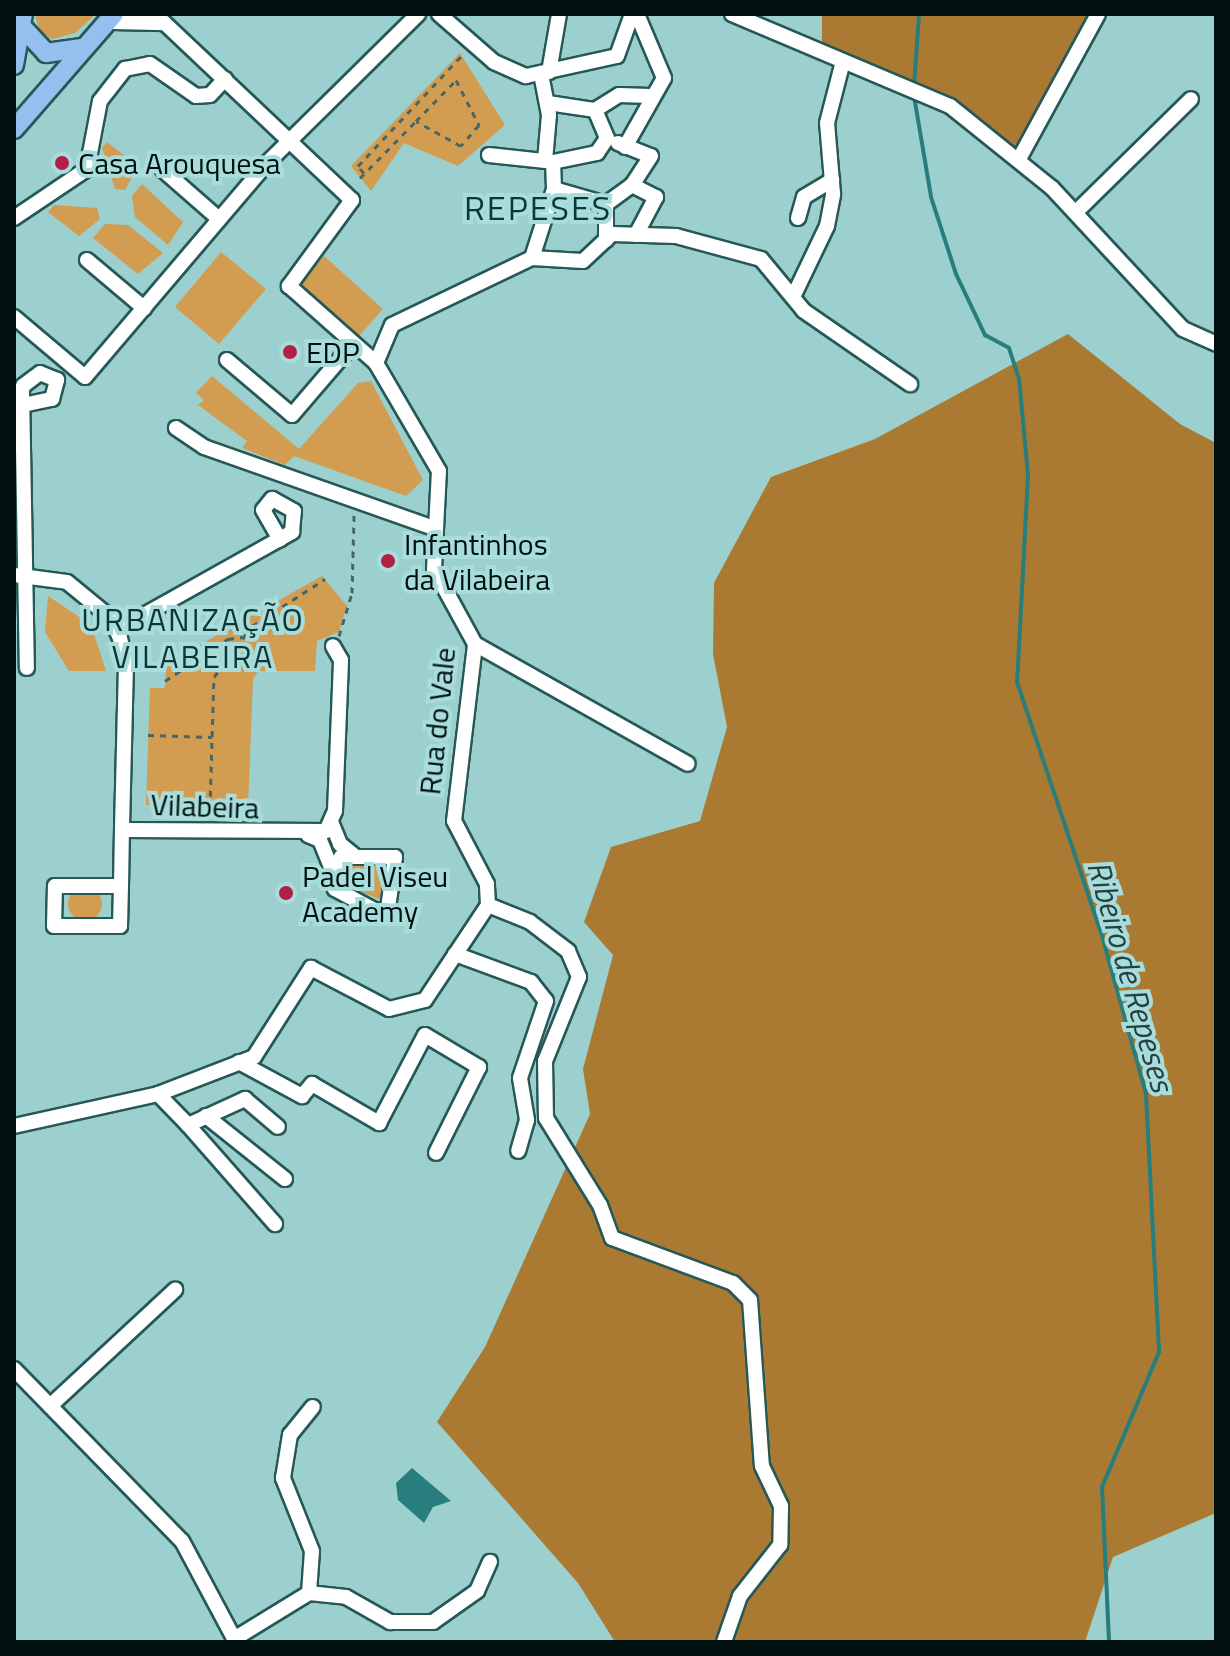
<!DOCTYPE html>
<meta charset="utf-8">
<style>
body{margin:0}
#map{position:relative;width:1230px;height:1656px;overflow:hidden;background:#9bd0ce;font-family:"Titillium Web",sans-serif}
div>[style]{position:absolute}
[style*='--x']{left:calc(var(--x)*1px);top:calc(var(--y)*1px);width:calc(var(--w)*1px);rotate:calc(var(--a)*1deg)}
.green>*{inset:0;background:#d29c51}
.round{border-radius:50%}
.forest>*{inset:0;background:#ab7a32}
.water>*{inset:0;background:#287e7c}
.stream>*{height:4px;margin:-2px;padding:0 2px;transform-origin:2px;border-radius:2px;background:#287e7c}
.path>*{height:3px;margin-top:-1.5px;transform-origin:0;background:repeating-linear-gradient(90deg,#466766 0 6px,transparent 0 12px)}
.roads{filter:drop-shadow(2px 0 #255857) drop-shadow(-2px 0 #255857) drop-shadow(0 2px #255857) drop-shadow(0 -2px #255857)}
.minor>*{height:14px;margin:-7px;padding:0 7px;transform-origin:7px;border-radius:7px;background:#fff}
.major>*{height:18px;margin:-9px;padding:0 9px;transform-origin:9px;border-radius:9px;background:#95bfee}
.dots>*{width:22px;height:22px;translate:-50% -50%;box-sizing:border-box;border:4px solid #a8dddb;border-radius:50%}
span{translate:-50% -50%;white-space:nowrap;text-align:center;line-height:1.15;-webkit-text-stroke:8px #a8dddb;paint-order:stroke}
.poi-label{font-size:30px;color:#00100f}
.left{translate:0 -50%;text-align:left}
.street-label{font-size:30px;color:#00100f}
.neighbourhood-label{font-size:32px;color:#0e3635;letter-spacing:2px}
.water-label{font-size:32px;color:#264140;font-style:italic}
.quarter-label{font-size:34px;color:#0e3635;letter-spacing:2px}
.frame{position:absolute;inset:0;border:16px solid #00100f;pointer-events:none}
</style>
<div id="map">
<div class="green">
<i style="clip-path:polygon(35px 14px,96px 14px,75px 33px,52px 39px,39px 31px)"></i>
<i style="clip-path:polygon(460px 53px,505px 125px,458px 166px,404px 143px,371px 191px,351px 166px)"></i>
<i style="clip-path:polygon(107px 142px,138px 166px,125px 190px,115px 189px,102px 148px)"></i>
<i style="clip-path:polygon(142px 184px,183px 222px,168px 245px,135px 217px,132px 196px)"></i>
<i style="clip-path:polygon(54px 205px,97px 208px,100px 219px,79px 236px,48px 212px)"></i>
<i style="clip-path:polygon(105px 224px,128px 225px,163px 253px,138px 274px,93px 238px)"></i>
<i style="clip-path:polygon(221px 252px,266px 289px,219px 344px,175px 307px)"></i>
<i style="clip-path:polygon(324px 256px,383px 309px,359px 336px,300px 283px)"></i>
<i style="clip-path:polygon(212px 376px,299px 449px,358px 383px,371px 381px,423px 480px,406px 496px,294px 456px,285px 465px,242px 448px,247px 441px,198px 405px,204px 400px,196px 393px)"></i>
<i style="clip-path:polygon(322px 576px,347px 606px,339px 632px,317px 641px,315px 671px,258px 671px,253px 679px,248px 809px,146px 805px,150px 688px,165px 688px,166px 664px)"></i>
<i style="clip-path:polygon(48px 596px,91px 625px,106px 671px,69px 671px,45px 632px)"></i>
<i style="clip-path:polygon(339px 864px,386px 864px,384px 901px,342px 884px)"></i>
<i class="round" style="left:68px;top:887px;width:34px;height:34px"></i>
</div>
<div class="forest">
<i style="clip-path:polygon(822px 14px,1098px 14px,1019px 159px,977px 125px,822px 56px)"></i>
<i style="clip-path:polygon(1068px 334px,1180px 424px,1216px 443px,1216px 1513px,1113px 1557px,1085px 1642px,615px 1642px,578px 1583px,437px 1422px,485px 1347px,590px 1114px,583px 1069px,613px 955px,584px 922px,611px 847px,700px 821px,727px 727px,713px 654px,714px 583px,771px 477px,875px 439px)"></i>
</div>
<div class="water">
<i style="clip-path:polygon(412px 1468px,451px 1501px,433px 1507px,424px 1523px,398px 1500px,396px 1483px)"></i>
</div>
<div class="stream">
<i style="--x:914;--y:87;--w:73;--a:-86.1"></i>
<i style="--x:914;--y:96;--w:102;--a:80.4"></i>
<i style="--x:931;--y:197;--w:81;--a:72"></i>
<i style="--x:956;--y:274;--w:68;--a:64.6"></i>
<i style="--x:985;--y:335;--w:27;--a:28"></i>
<i style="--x:1009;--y:348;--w:32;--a:72"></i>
<i style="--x:1019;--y:378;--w:97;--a:84.7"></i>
<i style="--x:1028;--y:475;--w:207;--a:93"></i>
<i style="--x:1017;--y:682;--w:268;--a:71.5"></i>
<i style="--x:1102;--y:936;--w:164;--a:74.4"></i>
<i style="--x:1146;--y:1094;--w:258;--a:87.1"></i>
<i style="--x:1159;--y:1352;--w:147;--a:112.9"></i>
<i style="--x:1102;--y:1487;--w:155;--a:87.4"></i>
</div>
<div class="path">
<i style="--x:364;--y:173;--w:9;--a:-131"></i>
<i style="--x:358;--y:166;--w:155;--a:-46.8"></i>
<i style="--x:360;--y:178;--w:80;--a:-45.5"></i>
<i style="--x:416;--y:121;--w:57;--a:-45.7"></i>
<i style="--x:456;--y:80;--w:51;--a:62.9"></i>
<i style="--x:479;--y:125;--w:28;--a:131"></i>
<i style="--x:461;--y:146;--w:51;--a:-150.9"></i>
<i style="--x:339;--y:636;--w:45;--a:-73.2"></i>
<i style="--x:352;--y:593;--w:79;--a:-88.5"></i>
<i style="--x:165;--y:681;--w:76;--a:-33.7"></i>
<i style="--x:228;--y:639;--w:15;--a:-8"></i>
<i style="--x:148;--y:735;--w:64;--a:1.8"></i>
<i style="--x:210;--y:808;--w:131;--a:-88.3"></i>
<i style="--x:214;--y:677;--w:64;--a:-53.3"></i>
<i style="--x:252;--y:626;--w:87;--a:-32.8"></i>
</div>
<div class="roads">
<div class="minor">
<i style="--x:155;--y:14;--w:271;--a:43.4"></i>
<i style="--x:352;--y:200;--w:107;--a:126.2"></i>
<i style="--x:289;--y:286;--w:116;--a:41.5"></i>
<i style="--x:439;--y:14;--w:73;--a:41.1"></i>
<i style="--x:494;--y:62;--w:35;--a:24"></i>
<i style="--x:526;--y:76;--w:93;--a:-12.4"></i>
<i style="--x:617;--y:56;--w:45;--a:-70.3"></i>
<i style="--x:732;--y:14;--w:237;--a:22.9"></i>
<i style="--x:950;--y:106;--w:131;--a:38.8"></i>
<i style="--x:1052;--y:188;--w:192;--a:47.1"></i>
<i style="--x:1183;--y:329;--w:36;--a:24"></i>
<i style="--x:109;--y:22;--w:52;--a:1.1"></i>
<i style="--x:549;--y:72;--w:59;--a:-80.2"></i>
<i style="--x:541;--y:74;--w:42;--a:79"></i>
<i style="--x:549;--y:115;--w:46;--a:95"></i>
<i style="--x:548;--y:103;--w:48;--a:8.5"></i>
<i style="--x:595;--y:110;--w:28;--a:-32"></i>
<i style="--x:619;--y:95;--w:31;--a:2"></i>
<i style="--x:618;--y:143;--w:35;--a:22"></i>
<i style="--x:651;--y:156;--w:35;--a:123"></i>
<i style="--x:625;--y:147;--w:79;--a:-60.5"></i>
<i style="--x:664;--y:78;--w:69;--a:-112.9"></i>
<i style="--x:489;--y:155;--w:64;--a:6.2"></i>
<i style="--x:553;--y:162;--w:45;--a:-11.6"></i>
<i style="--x:597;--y:153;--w:18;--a:-56"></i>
<i style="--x:607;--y:138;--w:30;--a:-113"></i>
<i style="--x:1019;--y:159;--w:165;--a:-61.4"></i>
<i style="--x:163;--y:170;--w:74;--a:41.2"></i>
<i style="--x:554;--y:189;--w:54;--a:16.1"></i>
<i style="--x:606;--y:204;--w:36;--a:90"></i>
<i style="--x:606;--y:204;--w:32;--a:-36"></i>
<i style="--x:632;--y:185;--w:27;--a:27"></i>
<i style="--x:656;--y:197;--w:43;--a:117.8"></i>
<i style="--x:1076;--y:212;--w:161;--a:-44.5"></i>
<i style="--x:14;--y:218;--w:88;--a:-33.9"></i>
<i style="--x:87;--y:169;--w:69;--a:-79.2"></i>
<i style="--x:100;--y:101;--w:41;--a:-52"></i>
<i style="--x:125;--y:69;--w:25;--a:-11"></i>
<i style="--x:150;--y:64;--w:56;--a:34.8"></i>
<i style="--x:196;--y:96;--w:14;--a:-4"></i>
<i style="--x:210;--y:95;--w:22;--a:-47"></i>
<i style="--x:798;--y:218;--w:22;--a:-74"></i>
<i style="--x:804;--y:197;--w:33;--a:-31"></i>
<i style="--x:532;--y:258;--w:72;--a:-72.3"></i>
<i style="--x:554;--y:189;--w:27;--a:-92"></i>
<i style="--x:87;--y:260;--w:75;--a:40.1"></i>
<i style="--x:793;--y:297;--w:79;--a:-64.4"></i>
<i style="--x:827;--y:226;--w:33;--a:-79"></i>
<i style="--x:833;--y:194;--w:71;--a:-94.8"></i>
<i style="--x:827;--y:123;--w:60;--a:-75.5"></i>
<i style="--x:14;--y:317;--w:93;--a:40.2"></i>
<i style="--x:85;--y:377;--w:282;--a:-49.6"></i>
<i style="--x:268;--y:162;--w:211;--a:-44.6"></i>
<i style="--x:227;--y:360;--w:85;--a:40.2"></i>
<i style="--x:292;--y:415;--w:92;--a:-49.4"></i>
<i style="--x:23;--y:405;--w:30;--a:-12"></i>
<i style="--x:52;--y:399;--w:20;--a:-75"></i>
<i style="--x:57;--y:380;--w:18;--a:-158"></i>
<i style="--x:40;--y:373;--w:21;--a:143"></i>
<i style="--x:23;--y:386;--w:4;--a:104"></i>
<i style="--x:22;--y:390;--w:278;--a:89"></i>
<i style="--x:176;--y:428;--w:34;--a:34"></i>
<i style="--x:204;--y:447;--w:244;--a:19.4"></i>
<i style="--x:14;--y:575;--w:53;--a:7.5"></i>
<i style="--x:67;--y:582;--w:57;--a:39.3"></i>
<i style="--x:111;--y:618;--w:22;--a:66"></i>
<i style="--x:120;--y:638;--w:27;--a:77"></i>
<i style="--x:126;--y:664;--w:166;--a:91.4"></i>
<i style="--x:122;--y:830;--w:204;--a:0.3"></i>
<i style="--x:326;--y:831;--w:22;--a:-66"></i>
<i style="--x:335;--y:811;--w:151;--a:-87.7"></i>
<i style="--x:341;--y:660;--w:16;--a:-120"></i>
<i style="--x:117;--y:630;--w:201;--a:-29.2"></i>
<i style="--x:292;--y:532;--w:21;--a:-85"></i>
<i style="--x:294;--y:511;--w:25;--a:-151"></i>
<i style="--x:272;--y:499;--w:14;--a:129"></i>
<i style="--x:263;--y:510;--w:34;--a:60"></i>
<i style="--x:475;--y:644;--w:244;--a:29.4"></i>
<i style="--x:332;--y:824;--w:22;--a:68"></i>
<i style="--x:340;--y:844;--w:19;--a:39"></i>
<i style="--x:308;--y:835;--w:13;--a:23"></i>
<i style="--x:320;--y:840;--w:35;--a:68"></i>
<i style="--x:341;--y:857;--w:54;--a:0"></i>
<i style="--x:395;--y:857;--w:52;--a:97.7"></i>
<i style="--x:388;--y:909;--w:12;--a:171"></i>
<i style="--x:376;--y:911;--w:47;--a:-151.8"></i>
<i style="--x:335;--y:889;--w:33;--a:-79"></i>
<i style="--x:121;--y:886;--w:40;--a:91.4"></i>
<i style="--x:120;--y:926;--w:66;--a:180"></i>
<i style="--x:54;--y:926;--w:40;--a:-88.6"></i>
<i style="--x:55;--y:886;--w:66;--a:0"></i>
<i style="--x:121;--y:886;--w:56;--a:-89"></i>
<i style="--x:488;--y:905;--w:45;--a:22"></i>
<i style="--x:530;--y:922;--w:48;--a:37.3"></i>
<i style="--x:568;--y:951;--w:28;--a:67"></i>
<i style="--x:579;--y:977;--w:91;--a:112"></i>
<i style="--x:545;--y:1061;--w:57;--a:89"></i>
<i style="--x:546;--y:1118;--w:102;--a:58.2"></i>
<i style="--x:600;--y:1205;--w:35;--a:70"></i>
<i style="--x:612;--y:1238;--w:129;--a:20.4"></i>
<i style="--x:733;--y:1283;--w:24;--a:45"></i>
<i style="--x:750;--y:1300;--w:166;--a:85.9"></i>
<i style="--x:762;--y:1466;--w:44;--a:64.6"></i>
<i style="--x:781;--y:1506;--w:39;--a:91"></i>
<i style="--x:780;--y:1545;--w:65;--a:128.1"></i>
<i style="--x:740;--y:1596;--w:49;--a:109.2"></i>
<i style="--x:455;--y:954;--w:81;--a:20.2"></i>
<i style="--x:531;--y:982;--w:24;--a:52"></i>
<i style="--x:546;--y:1001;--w:81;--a:108.7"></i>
<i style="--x:520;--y:1078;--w:43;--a:80.5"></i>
<i style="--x:527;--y:1120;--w:32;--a:106"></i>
<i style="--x:239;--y:1062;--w:72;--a:28.4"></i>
<i style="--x:302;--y:1096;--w:16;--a:-50"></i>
<i style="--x:312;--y:1084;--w:78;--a:30.2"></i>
<i style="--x:379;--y:1123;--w:99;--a:-62.4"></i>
<i style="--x:425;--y:1035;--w:63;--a:30.7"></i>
<i style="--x:479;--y:1067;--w:96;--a:116.6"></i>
<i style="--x:158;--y:1094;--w:43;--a:45.9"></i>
<i style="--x:188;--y:1125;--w:63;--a:-24.5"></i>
<i style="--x:245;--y:1099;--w:43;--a:40.3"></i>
<i style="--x:206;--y:1116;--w:101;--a:38.6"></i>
<i style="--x:188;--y:1125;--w:132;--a:48.7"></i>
<i style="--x:14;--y:1126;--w:148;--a:-12.5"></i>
<i style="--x:158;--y:1094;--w:103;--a:-21.1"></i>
<i style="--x:254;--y:1057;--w:106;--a:-57.4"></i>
<i style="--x:311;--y:968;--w:88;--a:27.7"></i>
<i style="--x:389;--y:1009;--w:37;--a:-14"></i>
<i style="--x:425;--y:1000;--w:114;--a:-56.4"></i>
<i style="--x:488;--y:905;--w:21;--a:-93"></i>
<i style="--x:487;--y:884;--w:71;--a:-117.6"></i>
<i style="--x:454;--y:821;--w:178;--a:-83.2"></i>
<i style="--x:475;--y:644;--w:85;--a:-118.7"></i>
<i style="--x:434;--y:569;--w:98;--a:-87.1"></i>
<i style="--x:439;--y:471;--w:125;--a:-120.3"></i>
<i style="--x:376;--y:363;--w:41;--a:-67.2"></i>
<i style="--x:392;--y:325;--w:155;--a:-25.6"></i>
<i style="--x:532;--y:258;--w:51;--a:3.4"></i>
<i style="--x:583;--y:261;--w:40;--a:-43"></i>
<i style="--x:612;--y:234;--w:64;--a:1.8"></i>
<i style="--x:676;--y:236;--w:88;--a:15.1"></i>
<i style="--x:761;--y:259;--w:67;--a:50.4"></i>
<i style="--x:804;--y:311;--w:129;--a:34.6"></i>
<i style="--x:14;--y:1369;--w:240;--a:45.7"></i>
<i style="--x:182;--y:1541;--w:115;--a:61.9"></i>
<i style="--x:50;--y:1406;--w:171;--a:-42.9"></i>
<i style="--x:309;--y:1593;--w:42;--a:-85.9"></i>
<i style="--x:312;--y:1551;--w:79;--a:-111.7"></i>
<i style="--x:283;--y:1478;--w:44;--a:-80.8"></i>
<i style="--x:290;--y:1435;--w:36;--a:-51"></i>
<i style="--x:234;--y:1639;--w:88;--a:-31.5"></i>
<i style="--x:309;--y:1593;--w:37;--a:6"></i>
<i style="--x:346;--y:1597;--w:51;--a:29.6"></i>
<i style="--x:390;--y:1622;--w:43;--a:0"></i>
<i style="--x:433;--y:1622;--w:54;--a:-35.2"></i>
<i style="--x:477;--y:1591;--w:32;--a:-66"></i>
</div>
<div class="major">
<i style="--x:24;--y:29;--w:33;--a:47"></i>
<i style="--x:46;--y:53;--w:36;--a:-8"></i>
<i style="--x:14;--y:65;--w:52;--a:-80"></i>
<i style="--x:14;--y:129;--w:152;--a:-49"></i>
</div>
</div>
<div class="dots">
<i style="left:62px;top:163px;background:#b22045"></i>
<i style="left:290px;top:352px;background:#b22045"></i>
<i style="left:388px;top:561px;background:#b22045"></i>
<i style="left:286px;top:893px;background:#b22045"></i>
</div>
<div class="poi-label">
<span class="left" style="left:78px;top:163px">Casa Arouquesa</span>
<span class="left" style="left:306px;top:352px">EDP</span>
<span class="left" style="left:404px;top:561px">Infantinhos<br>da Vilabeira</span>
<span class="left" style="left:302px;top:893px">Padel Viseu<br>Academy</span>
</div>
<div class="street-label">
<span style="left:437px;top:721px;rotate:-84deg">Rua do Vale</span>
<span style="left:205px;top:806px;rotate:2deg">Vilabeira</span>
</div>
<div class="neighbourhood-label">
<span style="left:193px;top:638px">URBANIZAÇÃO<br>VILABEIRA</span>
</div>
<div class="water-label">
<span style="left:1131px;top:976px;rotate:74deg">Ribeiro de Repeses</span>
</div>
<div class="quarter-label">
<span style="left:538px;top:208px">REPESES</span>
</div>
<div class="frame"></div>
</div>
